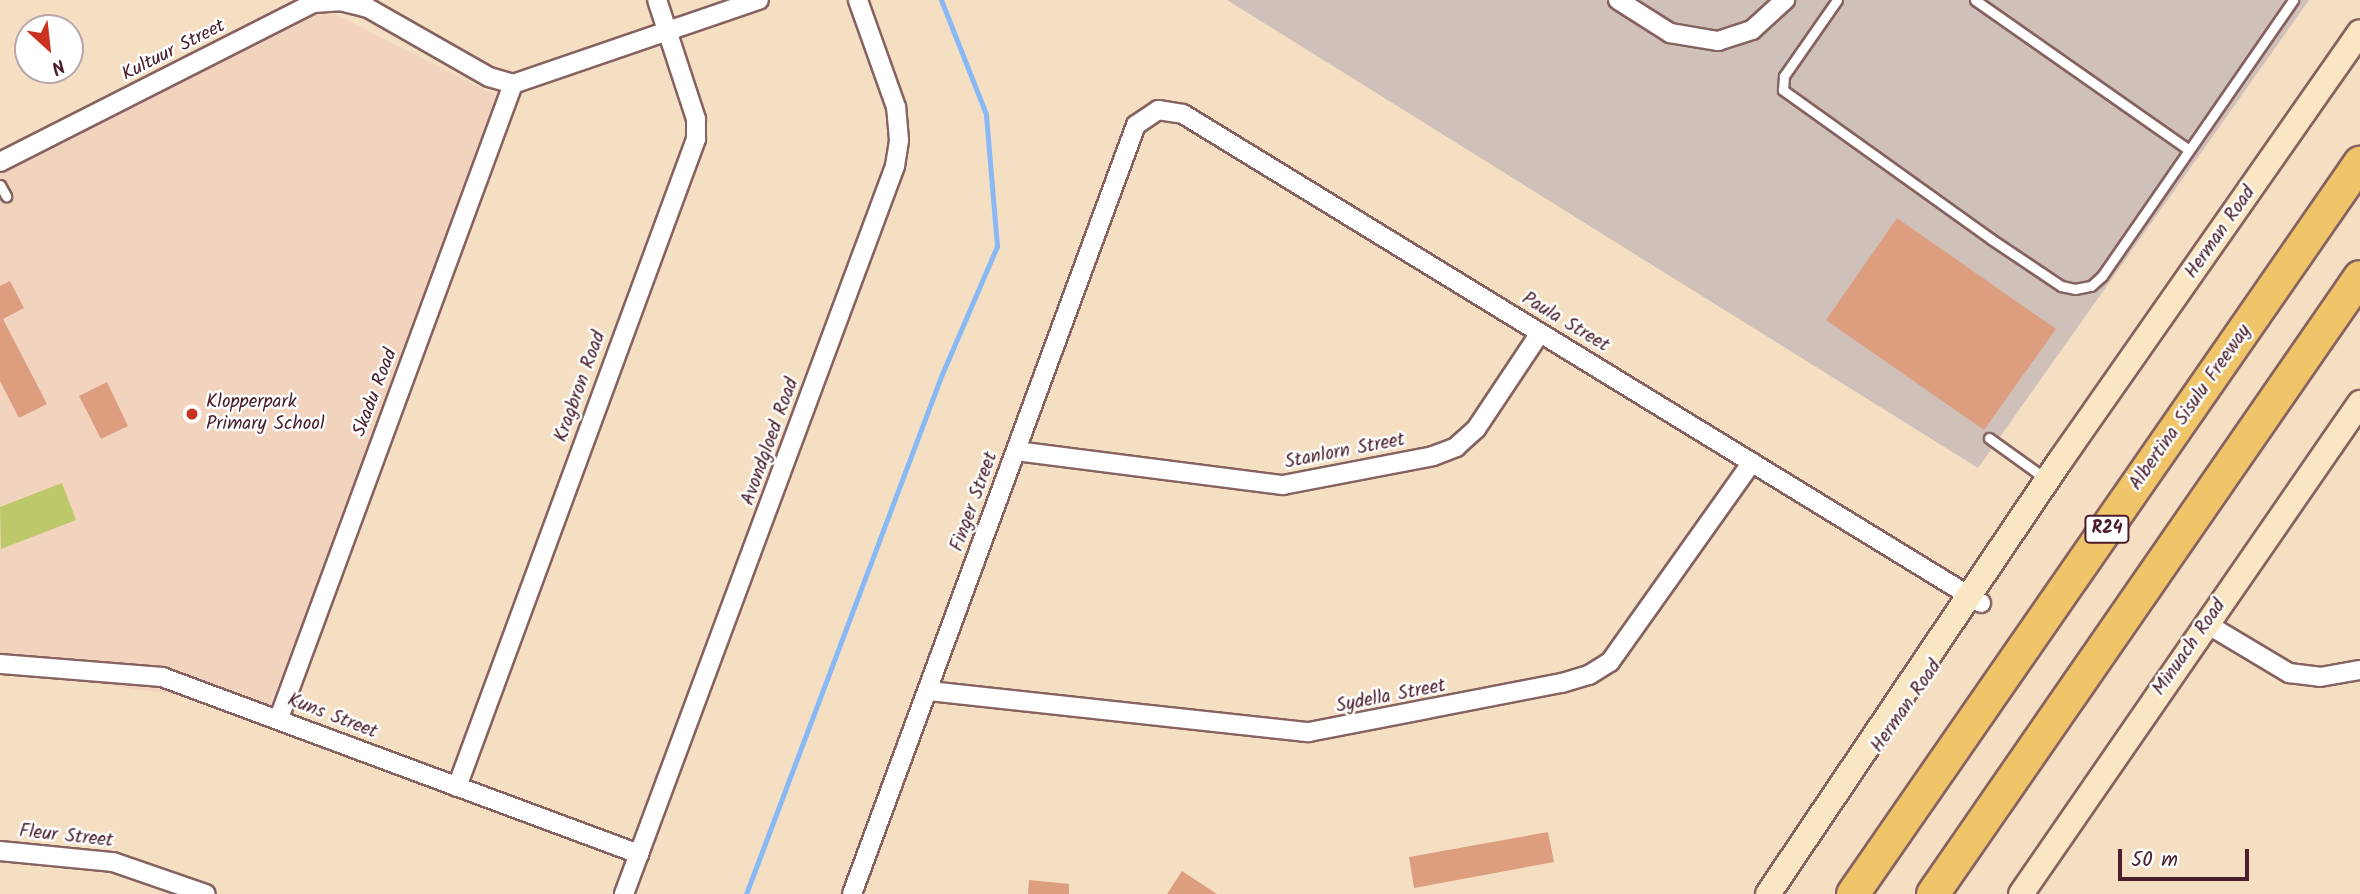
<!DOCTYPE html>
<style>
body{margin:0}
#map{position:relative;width:2360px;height:894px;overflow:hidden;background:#f5dfc3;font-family:Kalam,sans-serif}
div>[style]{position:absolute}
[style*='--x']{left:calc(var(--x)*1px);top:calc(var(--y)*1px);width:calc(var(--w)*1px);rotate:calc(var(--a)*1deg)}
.built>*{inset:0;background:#f2d4be}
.industrial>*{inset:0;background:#cfc0ba}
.green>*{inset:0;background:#bcc86a}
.stream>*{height:5px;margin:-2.5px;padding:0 2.5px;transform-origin:2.5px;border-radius:2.5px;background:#89b9f4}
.building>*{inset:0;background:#dc9e7e}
.roads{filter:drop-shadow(2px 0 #866260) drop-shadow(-2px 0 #866260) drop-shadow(0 2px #866260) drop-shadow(0 -2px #866260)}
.lane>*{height:9px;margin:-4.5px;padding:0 4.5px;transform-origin:4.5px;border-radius:4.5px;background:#fff}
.street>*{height:18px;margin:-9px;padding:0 9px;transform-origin:9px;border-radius:9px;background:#fff}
.secondary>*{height:24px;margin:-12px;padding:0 12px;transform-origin:12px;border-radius:12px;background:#f9e7c3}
.highway>*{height:32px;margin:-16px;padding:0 16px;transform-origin:16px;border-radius:16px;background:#f0c469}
.dots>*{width:19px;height:19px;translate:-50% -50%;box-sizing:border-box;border:4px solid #fff;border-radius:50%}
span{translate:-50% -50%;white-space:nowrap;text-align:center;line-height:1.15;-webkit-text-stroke:5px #fff;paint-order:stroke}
.shield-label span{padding:2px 5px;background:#fff;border:2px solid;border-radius:5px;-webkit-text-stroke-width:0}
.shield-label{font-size:18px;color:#4a1f2b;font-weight:700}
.street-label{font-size:19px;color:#4a1f2b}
.poi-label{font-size:19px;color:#4a1f2b}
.left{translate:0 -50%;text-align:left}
.north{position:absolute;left:14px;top:14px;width:70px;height:70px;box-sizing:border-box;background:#fff;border:2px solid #b7a5aa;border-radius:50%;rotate:153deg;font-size:19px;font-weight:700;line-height:28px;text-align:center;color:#4a1f2b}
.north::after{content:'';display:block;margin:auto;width:24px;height:32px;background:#c8321e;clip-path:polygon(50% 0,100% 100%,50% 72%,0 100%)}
.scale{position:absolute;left:2118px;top:849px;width:131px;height:32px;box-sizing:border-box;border:4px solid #4a1f2b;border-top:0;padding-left:9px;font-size:21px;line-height:24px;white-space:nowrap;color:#4a1f2b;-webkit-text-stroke:5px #fff;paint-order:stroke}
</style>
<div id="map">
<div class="built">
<i style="clip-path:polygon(314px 3px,506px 101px,269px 708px,0 670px,0 158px)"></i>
</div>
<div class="industrial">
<i style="clip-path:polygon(1227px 0,2309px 0,1978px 468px)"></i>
</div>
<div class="green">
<i style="clip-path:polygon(62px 483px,76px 520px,1px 549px,0 507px)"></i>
</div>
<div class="stream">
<i style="--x:746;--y:894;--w:556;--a:-69.35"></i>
<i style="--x:942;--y:374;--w:139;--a:-66.7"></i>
<i style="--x:997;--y:246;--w:132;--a:-94.8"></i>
<i style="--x:986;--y:114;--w:123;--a:-111.5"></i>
</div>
<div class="building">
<i style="clip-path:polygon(1897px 218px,2056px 329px,1984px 430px,1826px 320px)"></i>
<i style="clip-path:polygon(10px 281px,24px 308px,3px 319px,47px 404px,19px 418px,0 381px,0 286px)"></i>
<i style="clip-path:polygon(107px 382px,128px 426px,101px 439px,79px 396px)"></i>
<i style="clip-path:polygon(1548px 832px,1554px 862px,1414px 888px,1409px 857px)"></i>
<i style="clip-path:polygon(1182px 871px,1217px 894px,1167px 894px)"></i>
<i style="clip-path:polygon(1029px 880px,1069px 884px,1069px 894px,1028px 894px)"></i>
</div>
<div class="roads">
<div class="lane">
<i style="--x:1837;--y:0;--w:93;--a:124.9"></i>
<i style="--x:1784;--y:76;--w:14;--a:94"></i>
<i style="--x:1783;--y:90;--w:256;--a:35.6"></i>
<i style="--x:1991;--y:239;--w:84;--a:33.9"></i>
<i style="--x:2061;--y:286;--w:14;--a:12"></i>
<i style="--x:2075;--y:289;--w:16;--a:-11"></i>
<i style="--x:2091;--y:286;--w:15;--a:-42"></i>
<i style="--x:2102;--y:276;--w:336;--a:-55.3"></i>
<i style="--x:1975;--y:0;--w:261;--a:35"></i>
<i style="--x:0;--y:185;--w:13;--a:61"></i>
<i style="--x:1989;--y:438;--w:70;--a:35.7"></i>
</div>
<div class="street">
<i style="--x:1618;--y:0;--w:62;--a:32.4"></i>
<i style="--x:1670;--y:33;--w:49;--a:9.5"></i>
<i style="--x:1718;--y:41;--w:36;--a:-18"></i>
<i style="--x:1752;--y:30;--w:45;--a:-42.3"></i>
<i style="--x:0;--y:162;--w:352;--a:-26.9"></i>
<i style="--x:314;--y:3;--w:26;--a:-4"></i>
<i style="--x:340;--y:1;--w:29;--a:14"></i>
<i style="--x:368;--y:8;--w:139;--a:29.7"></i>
<i style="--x:489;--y:77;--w:25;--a:16"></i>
<i style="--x:513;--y:84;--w:260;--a:-18.9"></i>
<i style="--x:1016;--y:451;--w:269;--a:7.3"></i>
<i style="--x:1283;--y:485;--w:153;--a:-10.9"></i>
<i style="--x:1433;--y:456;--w:25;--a:-21"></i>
<i style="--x:1456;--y:447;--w:27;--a:-42"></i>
<i style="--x:1476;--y:429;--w:115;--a:-56.3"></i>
<i style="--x:2207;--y:624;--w:96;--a:30.9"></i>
<i style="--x:2289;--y:673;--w:31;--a:7"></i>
<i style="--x:2320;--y:677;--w:41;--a:-9.9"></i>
<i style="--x:0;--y:664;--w:163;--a:4.6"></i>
<i style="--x:162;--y:677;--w:509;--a:20.36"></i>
<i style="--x:929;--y:691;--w:382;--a:6.2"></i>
<i style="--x:1309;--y:732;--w:258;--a:-11"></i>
<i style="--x:1562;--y:683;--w:28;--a:-17"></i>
<i style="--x:1589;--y:675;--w:25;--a:-32"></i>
<i style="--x:1610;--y:662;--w:245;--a:-54.6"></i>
<i style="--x:279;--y:718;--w:676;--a:-69.74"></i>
<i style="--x:457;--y:787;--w:691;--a:-69.75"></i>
<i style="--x:696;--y:139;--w:20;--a:-90"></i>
<i style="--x:696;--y:119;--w:125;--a:-108.1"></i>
<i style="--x:0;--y:851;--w:114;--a:5.6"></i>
<i style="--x:113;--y:862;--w:98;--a:19"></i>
<i style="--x:624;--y:894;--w:777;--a:-69.58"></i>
<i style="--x:895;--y:166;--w:26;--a:-81"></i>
<i style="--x:899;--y:140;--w:33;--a:-95"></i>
<i style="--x:896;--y:107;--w:114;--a:-109.6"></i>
<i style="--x:852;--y:894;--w:820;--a:-69.73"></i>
<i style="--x:1136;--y:125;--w:27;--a:-34"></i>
<i style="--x:1158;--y:110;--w:25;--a:9"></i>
<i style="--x:1183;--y:114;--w:936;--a:31.5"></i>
</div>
<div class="secondary">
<i style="--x:1768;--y:894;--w:522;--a:-56.01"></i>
<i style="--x:2060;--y:461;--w:523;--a:-55.03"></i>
<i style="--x:2021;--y:894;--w:597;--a:-55.38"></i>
</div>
<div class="highway">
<i style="--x:1853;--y:894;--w:890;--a:-55.26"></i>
<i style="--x:1933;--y:894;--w:750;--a:-55.31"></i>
</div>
</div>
<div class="dots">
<i style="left:192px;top:414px;background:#c8321e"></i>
</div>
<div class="shield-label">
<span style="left:2107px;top:529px">R24</span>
</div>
<div class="street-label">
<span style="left:174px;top:51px;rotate:-27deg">Kultuur Street</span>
<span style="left:2221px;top:233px;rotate:-55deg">Herman Road</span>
<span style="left:1565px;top:323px;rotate:31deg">Paula Street</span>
<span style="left:581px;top:387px;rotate:-70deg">Kragbron Road</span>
<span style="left:376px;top:393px;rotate:-69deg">Skadu Road</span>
<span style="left:2191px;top:408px;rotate:-55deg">Albertina Sisulu Freeway</span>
<span style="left:771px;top:442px;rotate:-70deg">Avondgloed Road</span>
<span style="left:1345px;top:452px;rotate:-11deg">Stanlorn Street</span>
<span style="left:975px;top:502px;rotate:-70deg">Finger Street</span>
<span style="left:2190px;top:648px;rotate:-55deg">Minuach Road</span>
<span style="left:1391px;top:697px;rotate:-11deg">Sydella Street</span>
<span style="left:1907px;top:707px;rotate:-55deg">Herman Road</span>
<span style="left:332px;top:717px;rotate:21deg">Kuns Street</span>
<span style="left:66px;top:837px;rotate:6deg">Fleur Street</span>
</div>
<div class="poi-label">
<span class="left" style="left:206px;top:414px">Klopperpark<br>Primary School</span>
</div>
<div class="north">N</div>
<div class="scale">50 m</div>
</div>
